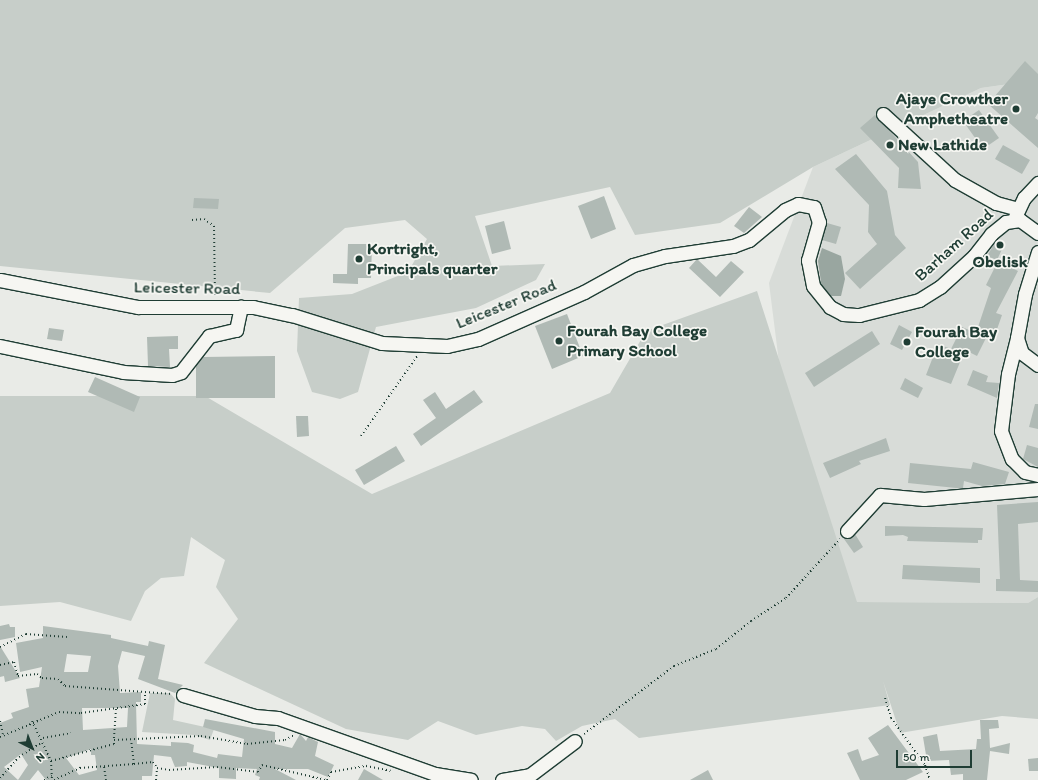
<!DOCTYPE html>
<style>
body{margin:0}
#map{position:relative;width:1038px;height:780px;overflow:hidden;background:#e9ebe7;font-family:Itim,sans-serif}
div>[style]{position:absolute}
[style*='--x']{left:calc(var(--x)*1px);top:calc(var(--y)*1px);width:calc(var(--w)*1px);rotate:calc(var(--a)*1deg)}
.built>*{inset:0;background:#d8dcd8}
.green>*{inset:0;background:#c7cec9}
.water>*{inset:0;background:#99a6a0}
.building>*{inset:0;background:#b0bab5}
.path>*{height:2px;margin-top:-1px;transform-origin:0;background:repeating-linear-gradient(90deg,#1f3d34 0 1px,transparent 0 4px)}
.roads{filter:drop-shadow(1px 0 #1f3d34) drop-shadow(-1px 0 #1f3d34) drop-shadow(0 1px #1f3d34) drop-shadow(0 -1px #1f3d34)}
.minor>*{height:13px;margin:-6.5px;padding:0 6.5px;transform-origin:6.5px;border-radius:6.5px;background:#f6f6f2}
.dots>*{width:11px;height:11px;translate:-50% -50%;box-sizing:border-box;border:2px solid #f6f6f2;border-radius:50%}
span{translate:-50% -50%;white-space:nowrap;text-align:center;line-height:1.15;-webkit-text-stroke:3.5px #f6f6f2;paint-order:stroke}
.poi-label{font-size:17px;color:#1f3d34;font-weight:700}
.right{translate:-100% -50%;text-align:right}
.left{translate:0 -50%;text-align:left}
.street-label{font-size:17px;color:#1f3d34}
.north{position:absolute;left:12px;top:728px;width:40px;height:40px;-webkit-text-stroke:3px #f6f6f2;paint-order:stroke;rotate:138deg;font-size:11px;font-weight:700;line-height:16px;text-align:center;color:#1f3d34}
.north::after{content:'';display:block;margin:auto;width:14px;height:18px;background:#1f3d34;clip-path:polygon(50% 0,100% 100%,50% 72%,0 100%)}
.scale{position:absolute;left:896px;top:750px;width:76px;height:18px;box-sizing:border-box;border:2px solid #1f3d34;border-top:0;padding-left:5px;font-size:12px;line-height:14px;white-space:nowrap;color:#1f3d34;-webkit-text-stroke:3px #f6f6f2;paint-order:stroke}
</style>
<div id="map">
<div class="built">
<i style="clip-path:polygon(1038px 80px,1038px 597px,1028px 603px,856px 602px,784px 402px,769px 283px,813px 167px,981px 88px)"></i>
</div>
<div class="green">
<i style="clip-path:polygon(0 0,1038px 0,1038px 80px,981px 88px,813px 167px,720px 223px,635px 235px,610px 187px,475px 216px,492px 266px,545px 264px,536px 280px,476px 308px,376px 327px,358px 392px,340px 399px,312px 392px,297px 351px,299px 298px,352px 294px,408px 272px,427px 239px,405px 220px,345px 228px,270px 293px,0 266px)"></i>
<i style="clip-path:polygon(757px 291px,857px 602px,1028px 603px,1038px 597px,1038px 719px,1002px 716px,900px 733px,883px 681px,890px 705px,639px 738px,615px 719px,582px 726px,556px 741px,545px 729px,522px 726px,476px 735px,438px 721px,408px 740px,346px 729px,204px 663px,238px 619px,216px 587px,225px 560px,191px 537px,184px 576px,161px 578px,145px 591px,131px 621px,60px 602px,0 606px,0 396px,205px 396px,372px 494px,610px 393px,646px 331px)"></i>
<i style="clip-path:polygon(150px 693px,170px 693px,175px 699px,173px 720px,214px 729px,210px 740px,194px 735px,142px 732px)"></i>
</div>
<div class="water">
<i style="clip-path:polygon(822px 248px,841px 256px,845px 279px,841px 296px,828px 296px,822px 289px,818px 261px)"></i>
</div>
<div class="building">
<i style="clip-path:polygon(1025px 61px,1038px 74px,1038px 113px,1035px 118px,1038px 120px,1038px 148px,988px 104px)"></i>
<i style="clip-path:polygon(979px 110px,999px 138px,983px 149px,963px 121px)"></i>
<i style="clip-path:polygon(875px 115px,918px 162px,921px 189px,898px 188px,899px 168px,860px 128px)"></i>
<i style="clip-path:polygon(1003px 145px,1030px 160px,1022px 174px,995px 159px)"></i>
<i style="clip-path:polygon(856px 154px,887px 191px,895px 235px,906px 248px,860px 289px,845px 273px,877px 244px,868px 232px,869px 205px,835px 169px)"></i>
<i style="clip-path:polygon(604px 196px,616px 229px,591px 239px,578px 206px)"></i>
<i style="clip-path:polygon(194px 198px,219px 199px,218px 209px,193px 208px)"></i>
<i style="clip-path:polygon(749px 207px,762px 217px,744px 233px,734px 226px)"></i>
<i style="clip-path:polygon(504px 221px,511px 249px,492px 254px,485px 226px)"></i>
<i style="clip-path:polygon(827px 223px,841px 227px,836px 244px,822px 240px)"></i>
<i style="clip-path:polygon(996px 241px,1004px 245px,997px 260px,987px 256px)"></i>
<i style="clip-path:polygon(348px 244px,372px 244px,371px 278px,358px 278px,358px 284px,333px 283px,333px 274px,347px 274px)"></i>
<i style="clip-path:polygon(697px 259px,716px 277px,731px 261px,744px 272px,720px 297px,689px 268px)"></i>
<i style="clip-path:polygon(998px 261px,1018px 271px,996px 313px,1002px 315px,995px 335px,989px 332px,977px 356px,965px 350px,951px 384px,926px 375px,938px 344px,951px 349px,962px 327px,976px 333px,991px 288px,986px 285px)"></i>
<i style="clip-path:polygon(567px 314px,583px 356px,552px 369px,535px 326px)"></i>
<i style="clip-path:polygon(899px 325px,912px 332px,902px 350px,890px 344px)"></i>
<i style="clip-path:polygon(49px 328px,64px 330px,62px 341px,47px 339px)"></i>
<i style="clip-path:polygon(872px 331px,880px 344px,814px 387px,805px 373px)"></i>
<i style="clip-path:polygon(178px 336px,178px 349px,169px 349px,170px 367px,148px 366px,147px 337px)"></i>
<i style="clip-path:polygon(275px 356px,275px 398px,196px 398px,196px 366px,203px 357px)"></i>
<i style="clip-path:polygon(973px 370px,988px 376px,986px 382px,999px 383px,997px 398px,967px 385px)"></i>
<i style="clip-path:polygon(95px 377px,140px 397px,134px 412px,88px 392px)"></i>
<i style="clip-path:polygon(905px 378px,923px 388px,918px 398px,900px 389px)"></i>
<i style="clip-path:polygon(474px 390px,483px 402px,421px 446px,413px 434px,436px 418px,423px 400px,435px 392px,446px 409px)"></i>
<i style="clip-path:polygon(1035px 404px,1038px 404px,1038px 429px,1029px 427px)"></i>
<i style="clip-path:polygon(296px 416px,308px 416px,309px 436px,297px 437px)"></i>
<i style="clip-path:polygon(886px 438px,890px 451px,859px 461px,861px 464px,830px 478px,823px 463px)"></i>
<i style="clip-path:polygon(1027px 445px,1038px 448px,1038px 467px,1023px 459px)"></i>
<i style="clip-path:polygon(396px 446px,405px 461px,364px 485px,355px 470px)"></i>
<i style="clip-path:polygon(973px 462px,1009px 472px,1005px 484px,982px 486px,964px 481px,963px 488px,956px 488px,908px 483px,910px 463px,971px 469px)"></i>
<i style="clip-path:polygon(1038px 502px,1038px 522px,1018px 524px,1020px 580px,1038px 581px,1038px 592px,996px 591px,996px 579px,1000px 579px,997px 505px)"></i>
<i style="clip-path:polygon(885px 526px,983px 528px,982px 540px,978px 540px,978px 543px,907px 541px,908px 537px,903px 535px,885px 536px)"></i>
<i style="clip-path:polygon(855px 534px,863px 547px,854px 553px,844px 539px)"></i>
<i style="clip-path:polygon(903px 565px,980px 568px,980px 583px,902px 579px)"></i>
<i style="clip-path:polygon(9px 624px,10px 627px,15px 627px,15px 637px,0 640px,0 626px)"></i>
<i style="clip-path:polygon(evenodd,43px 626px,111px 635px,111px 638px,148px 646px,149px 641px,165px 645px,158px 679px,183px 685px,175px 693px,138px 679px,145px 656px,122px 651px,118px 666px,120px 693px,141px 692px,141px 702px,136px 702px,137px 744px,171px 746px,171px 742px,188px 743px,194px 745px,193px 752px,217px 758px,218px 754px,242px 757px,244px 739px,203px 727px,205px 719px,275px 732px,275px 744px,292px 748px,300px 734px,306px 741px,308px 737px,318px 742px,315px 756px,334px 765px,328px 777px,308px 769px,275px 769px,296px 780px,259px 780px,260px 777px,255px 775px,257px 769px,236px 768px,236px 779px,219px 778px,219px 768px,187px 762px,187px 766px,175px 767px,171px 757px,154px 755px,152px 776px,142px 776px,142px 780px,46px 780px,38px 770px,30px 780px,0 780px,0 723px,13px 718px,11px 713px,29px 707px,26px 689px,39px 687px,42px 667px,20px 672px,16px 643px,43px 638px,43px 626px,67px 654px,91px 656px,88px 672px,64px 672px,67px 654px,43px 626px,82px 708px,128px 708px,127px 727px,83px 730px,82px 708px,43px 626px,91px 749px,91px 755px,95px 755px,97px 770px,79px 775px,66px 758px,91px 749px,43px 626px,21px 754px,28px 765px,18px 780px,4px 767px,21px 754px)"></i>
<i style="clip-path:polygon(0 646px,20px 678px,5px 682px,4px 676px,0 677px)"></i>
<i style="clip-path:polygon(980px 720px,998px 720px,999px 728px,989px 729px,990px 748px,1010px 743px,1009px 754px,990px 751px,987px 780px,963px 780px,963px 774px,951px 775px,949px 760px,927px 761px,923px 737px,937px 734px,940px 751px,976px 749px,977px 739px,981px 739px)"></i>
<i style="clip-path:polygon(888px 725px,923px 772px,906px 780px,860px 780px,847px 753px,858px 749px,862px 761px,879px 755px,868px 738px)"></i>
<i style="clip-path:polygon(1038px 758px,1038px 771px,1029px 771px,1028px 759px)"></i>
<i style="clip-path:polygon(364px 769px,383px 780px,358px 780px)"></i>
<i style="clip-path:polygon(708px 770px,713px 780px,690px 780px)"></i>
</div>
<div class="path">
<i style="--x:192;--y:220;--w:12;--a:-5"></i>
<i style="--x:204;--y:219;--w:12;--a:35"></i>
<i style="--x:214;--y:226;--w:71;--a:89.2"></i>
<i style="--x:361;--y:436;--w:99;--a:-54.9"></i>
<i style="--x:0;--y:647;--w:29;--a:-27"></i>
<i style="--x:26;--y:634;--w:41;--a:4.2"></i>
<i style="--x:0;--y:665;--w:14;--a:-12"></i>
<i style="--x:14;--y:662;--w:15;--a:74"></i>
<i style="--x:18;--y:676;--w:19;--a:-6"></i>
<i style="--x:37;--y:674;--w:6;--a:39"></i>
<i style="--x:42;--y:678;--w:16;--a:4"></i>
<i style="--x:58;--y:679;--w:10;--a:45"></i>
<i style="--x:65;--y:686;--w:107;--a:4.3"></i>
<i style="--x:885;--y:698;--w:21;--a:73"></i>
<i style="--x:891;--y:718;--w:58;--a:54.1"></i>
<i style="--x:925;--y:765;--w:16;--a:72"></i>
<i style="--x:116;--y:709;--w:31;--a:94"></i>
<i style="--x:114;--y:740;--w:87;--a:-2.6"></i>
<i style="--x:201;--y:736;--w:47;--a:9.9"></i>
<i style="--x:247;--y:744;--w:38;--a:-6"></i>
<i style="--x:285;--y:740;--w:10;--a:-29"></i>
<i style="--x:0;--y:721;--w:13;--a:77"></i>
<i style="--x:32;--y:721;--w:44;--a:64.6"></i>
<i style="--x:51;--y:761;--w:19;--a:87"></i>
<i style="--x:584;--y:734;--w:113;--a:-37.1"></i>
<i style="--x:674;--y:666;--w:45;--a:-22"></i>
<i style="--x:716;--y:649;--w:45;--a:-38.7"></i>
<i style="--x:751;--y:621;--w:42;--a:-33.3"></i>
<i style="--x:786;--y:598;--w:80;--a:-47.5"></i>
<i style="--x:0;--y:737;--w:64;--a:-23"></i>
<i style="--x:59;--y:712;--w:22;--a:3"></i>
<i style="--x:81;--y:713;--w:65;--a:-8"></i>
<i style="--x:145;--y:704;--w:12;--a:-90"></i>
<i style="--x:43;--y:738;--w:28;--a:-10"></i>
<i style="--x:51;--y:761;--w:65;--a:-15.1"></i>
<i style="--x:114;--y:744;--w:3;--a:-90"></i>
<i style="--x:134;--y:764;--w:19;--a:-6"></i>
<i style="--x:153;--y:762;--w:7;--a:56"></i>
<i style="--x:157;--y:768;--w:12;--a:9"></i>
<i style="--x:169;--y:770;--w:48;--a:-3.6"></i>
<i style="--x:217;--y:767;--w:41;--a:7"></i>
<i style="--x:258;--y:772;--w:8;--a:-60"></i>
<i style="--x:262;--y:765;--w:66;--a:13.2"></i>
<i style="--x:104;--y:767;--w:13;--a:81"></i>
<i style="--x:0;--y:778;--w:28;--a:-48"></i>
<i style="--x:19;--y:757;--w:27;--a:-33"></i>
<i style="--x:44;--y:780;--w:9;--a:-32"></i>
<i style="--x:54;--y:780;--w:29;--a:-25"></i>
<i style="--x:80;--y:768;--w:54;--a:-4.2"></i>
<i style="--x:134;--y:764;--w:24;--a:-97"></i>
<i style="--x:156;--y:780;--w:12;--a:-85"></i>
<i style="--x:327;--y:780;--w:9;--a:-63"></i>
<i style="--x:331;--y:772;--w:36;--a:-10"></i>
<i style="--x:366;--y:766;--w:25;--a:11"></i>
</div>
<div class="roads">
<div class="minor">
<i style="--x:883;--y:114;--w:98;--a:42.5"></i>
<i style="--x:955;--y:180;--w:47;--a:29.3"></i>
<i style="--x:996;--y:203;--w:23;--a:15"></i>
<i style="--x:1015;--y:217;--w:21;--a:-65"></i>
<i style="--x:1024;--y:198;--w:21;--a:-47"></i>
<i style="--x:1038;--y:252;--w:44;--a:107.2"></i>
<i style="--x:1025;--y:294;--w:45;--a:100.3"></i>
<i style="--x:1017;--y:338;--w:16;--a:72"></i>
<i style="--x:1022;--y:353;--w:20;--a:37"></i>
<i style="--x:0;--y:280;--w:141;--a:11.1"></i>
<i style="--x:138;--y:307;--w:115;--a:0"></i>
<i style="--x:253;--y:307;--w:40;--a:12"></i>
<i style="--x:292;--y:315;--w:94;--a:17.3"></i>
<i style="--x:382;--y:343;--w:65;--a:2.6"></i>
<i style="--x:447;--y:346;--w:32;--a:-13"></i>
<i style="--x:478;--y:339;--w:116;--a:-23.9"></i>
<i style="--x:584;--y:292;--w:56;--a:-28.9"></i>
<i style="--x:633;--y:265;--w:33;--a:-16"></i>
<i style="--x:665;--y:256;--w:69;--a:-8.4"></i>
<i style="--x:733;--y:246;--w:17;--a:-21"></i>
<i style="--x:749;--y:240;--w:47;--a:-39.8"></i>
<i style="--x:785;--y:210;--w:14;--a:-25"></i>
<i style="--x:798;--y:204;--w:16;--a:11"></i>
<i style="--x:814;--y:207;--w:16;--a:72"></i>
<i style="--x:819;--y:222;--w:40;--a:106"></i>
<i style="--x:808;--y:260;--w:26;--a:79"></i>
<i style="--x:813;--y:286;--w:27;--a:51"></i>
<i style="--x:830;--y:307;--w:15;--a:28"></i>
<i style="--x:843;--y:314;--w:16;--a:4"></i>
<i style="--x:859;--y:315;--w:62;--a:-14"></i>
<i style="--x:919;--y:300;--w:25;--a:-32"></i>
<i style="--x:940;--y:287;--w:46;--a:-42.4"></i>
<i style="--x:974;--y:256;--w:28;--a:-52"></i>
<i style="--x:991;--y:234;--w:19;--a:-39"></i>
<i style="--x:1006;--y:222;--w:14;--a:-8"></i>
<i style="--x:1020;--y:220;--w:22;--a:36"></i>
<i style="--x:1017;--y:338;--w:37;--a:104"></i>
<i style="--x:1008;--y:374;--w:57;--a:97"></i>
<i style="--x:1001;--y:431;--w:30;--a:69"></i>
<i style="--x:1012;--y:459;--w:18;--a:45"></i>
<i style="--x:1025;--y:472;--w:13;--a:13"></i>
<i style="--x:0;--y:346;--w:126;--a:11.9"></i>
<i style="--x:123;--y:372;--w:49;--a:3.5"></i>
<i style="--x:172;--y:375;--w:9;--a:-18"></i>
<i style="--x:181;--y:372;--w:46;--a:-52.1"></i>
<i style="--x:209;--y:336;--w:28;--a:-13"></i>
<i style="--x:236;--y:330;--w:24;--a:-78"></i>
<i style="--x:847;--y:531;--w:49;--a:-47.5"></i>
<i style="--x:880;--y:495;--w:44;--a:5.2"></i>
<i style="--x:924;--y:499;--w:114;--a:-5"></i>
<i style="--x:183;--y:695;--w:75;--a:16.3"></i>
<i style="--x:255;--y:716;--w:23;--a:5"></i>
<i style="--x:278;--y:718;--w:167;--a:19.6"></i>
<i style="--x:435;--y:774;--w:36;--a:9"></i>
<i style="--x:502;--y:780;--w:28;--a:-10"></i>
<i style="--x:530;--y:775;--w:56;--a:-37.1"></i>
</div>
</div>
<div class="dots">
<i style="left:1016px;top:109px;background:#1f3d34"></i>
<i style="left:890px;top:145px;background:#1f3d34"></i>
<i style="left:1000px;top:245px;background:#1f3d34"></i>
<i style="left:359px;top:259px;background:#1f3d34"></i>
<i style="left:559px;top:341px;background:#1f3d34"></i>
<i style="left:907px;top:342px;background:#1f3d34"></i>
</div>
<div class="poi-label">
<span class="right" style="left:1008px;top:109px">Ajaye Crowther<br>Amphetheatre</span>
<span class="left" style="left:898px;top:145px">New Lathide</span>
<span class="left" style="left:367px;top:259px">Kortright,<br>Principals quarter</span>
<span style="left:1000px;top:262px">Obelisk</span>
<span class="left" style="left:567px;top:341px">Fourah Bay College<br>Primary School</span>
<span class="left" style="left:915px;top:342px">Fourah Bay<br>College</span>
</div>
<div class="street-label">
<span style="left:954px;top:245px;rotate:-42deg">Barham Road</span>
<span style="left:187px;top:288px;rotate:1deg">Leicester Road</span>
<span style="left:506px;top:304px;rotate:-22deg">Leicester Road</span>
</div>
<div class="north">N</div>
<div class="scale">50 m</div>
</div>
